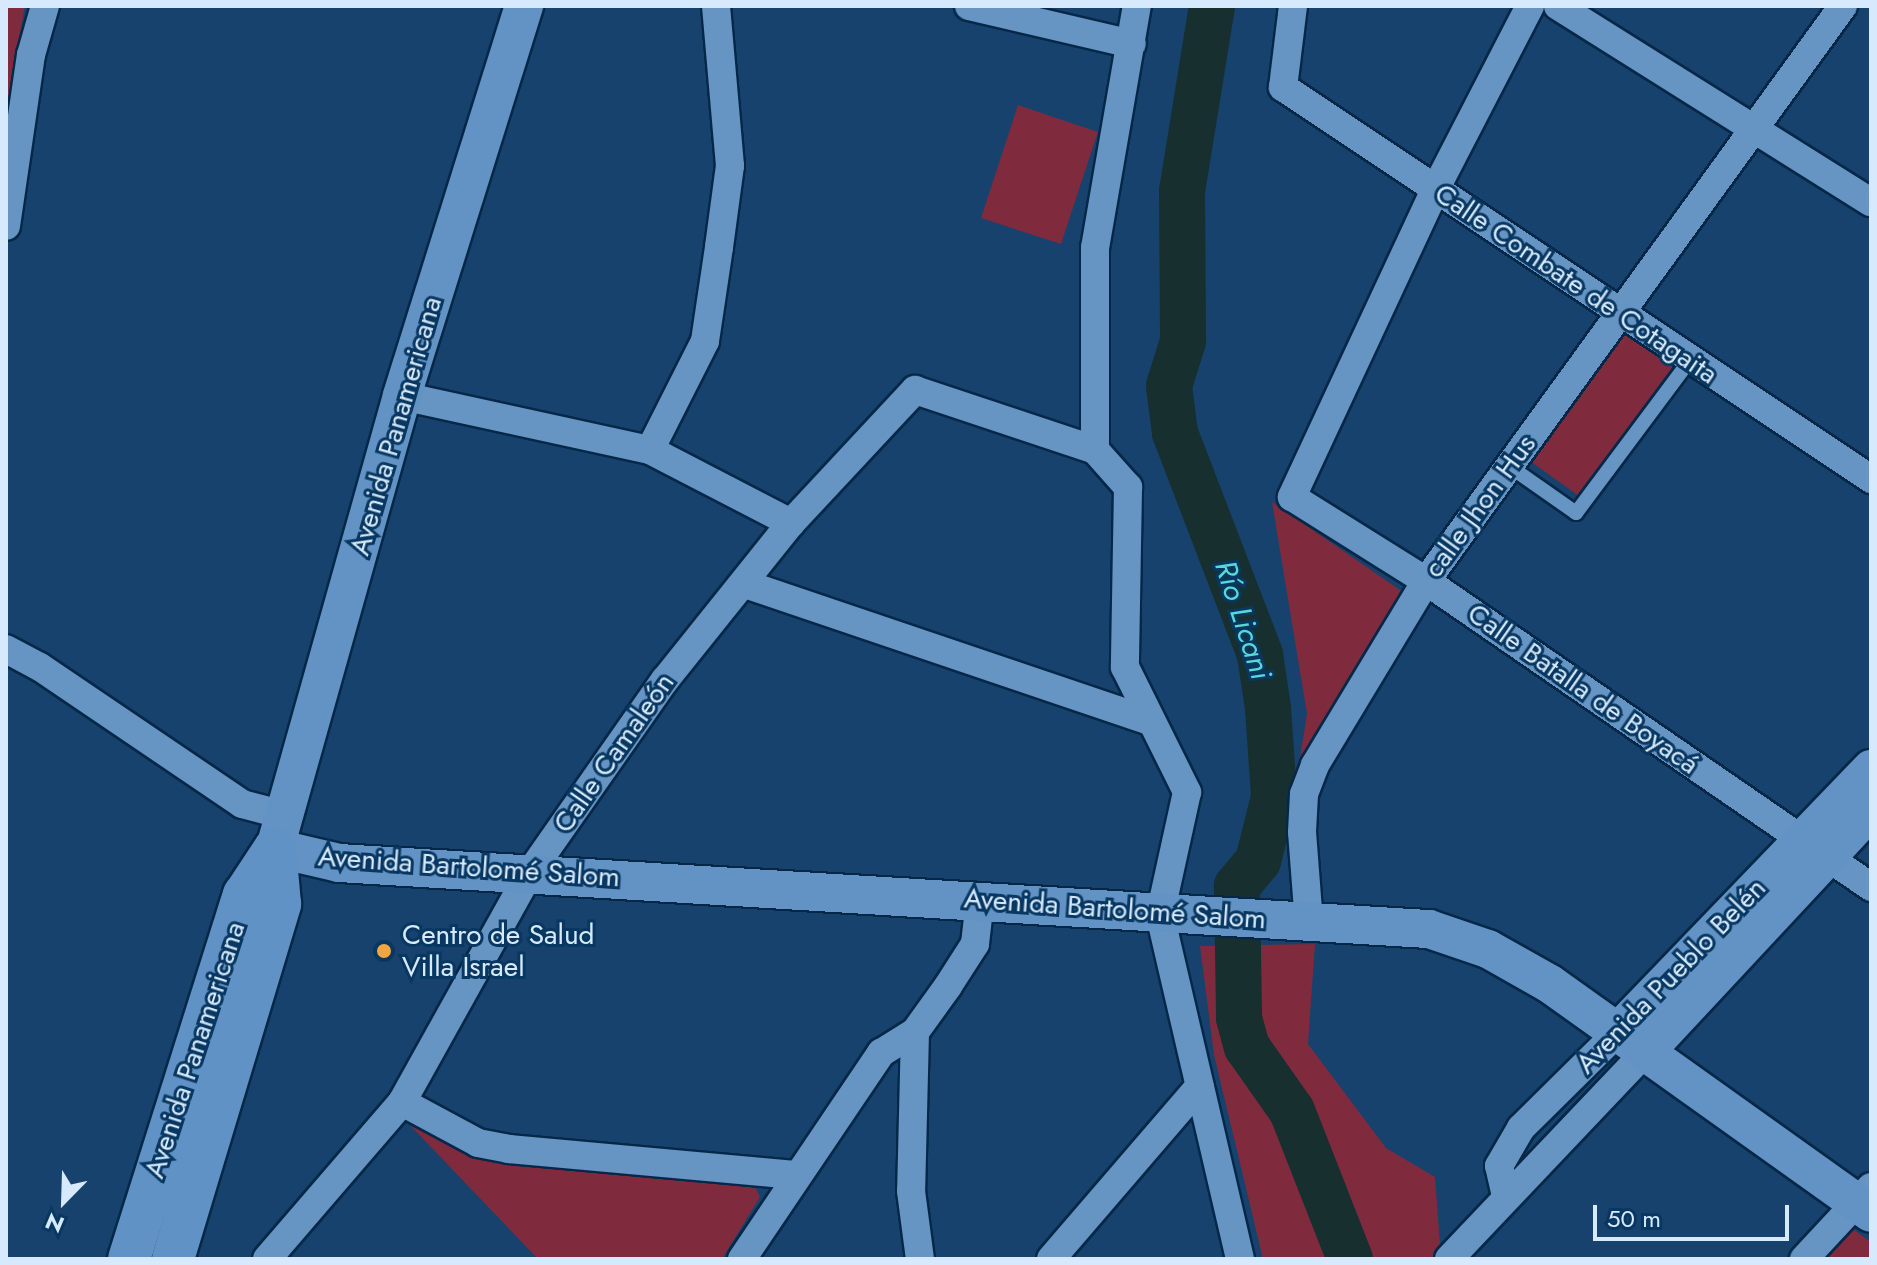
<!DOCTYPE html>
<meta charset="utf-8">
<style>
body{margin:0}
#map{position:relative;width:1877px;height:1265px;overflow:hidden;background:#16426d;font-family:Jost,sans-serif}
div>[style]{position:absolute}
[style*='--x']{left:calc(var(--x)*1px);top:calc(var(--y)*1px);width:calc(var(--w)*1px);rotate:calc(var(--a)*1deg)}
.green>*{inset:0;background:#7f2b3d}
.river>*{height:46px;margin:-23px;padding:0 23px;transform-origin:23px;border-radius:23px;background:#17302f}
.roads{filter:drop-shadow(2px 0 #062848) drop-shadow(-2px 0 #062848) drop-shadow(0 2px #062848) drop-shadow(0 -2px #062848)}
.lane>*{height:14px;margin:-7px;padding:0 7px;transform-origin:7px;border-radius:7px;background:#6694c3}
.street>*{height:28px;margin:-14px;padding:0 14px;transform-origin:14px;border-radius:14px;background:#6694c3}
.secondary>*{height:38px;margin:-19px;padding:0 19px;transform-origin:19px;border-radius:19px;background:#6393c4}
.primary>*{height:42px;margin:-21px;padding:0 21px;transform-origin:21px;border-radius:21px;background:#6092c5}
.dots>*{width:22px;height:22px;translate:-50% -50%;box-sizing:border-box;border:4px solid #083861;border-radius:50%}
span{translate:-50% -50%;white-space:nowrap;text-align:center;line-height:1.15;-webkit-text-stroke:6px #083861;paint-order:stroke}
.street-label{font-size:28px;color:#d6e9fd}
.poi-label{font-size:28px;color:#d6e9fd}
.left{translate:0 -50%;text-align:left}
.water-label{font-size:30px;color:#59d9d3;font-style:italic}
.frame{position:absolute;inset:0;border:8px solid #d6e9fd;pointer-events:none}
.north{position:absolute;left:24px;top:1161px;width:80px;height:80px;-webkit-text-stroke:6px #083861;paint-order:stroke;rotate:203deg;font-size:22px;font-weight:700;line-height:32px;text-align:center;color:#d6e9fd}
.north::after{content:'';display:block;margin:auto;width:28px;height:36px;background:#d6e9fd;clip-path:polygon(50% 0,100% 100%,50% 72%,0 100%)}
.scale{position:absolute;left:1593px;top:1205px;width:196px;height:36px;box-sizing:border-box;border:4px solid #d6e9fd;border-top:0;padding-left:10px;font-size:24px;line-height:28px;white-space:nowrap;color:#d6e9fd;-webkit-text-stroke:6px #083861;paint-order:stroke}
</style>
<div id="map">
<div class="green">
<i style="clip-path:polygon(6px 6px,25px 6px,6px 110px)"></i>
<i style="clip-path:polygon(1018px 105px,1098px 132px,1061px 244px,981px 218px)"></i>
<i style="clip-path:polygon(1622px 328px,1674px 365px,1579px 496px,1527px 459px)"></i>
<i style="clip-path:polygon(1272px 502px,1403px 592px,1298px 771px,1307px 714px)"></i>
<i style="clip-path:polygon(1315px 944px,1308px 1044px,1386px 1148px,1435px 1177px,1441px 1259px,1263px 1259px,1214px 1055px,1200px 946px)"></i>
<i style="clip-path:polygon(406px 1121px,490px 1161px,755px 1187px,760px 1197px,722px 1259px,538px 1259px)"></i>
<i style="clip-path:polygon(1851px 1228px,1871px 1242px,1871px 1259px,1822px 1259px)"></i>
</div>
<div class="river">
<i style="--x:1212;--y:6;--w:187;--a:99.2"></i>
<i style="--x:1182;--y:191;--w:150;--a:89.6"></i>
<i style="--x:1183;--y:341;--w:47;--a:107.3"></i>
<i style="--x:1169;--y:386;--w:47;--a:82.7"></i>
<i style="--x:1175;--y:433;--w:238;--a:69"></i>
<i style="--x:1260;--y:655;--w:54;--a:81.4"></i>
<i style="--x:1268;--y:708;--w:89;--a:86.1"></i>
<i style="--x:1274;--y:797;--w:66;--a:104"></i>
<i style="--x:1258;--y:861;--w:33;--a:130"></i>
<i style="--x:1237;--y:886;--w:132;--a:89.1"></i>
<i style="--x:1239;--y:1018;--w:30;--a:75"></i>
<i style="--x:1247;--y:1047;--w:78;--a:54.9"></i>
<i style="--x:1292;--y:1111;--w:159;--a:68.6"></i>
</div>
<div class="roads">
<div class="lane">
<i style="--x:1509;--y:466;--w:82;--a:35"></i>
<i style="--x:1576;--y:513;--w:191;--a:-53.3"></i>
</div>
<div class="street">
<i style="--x:969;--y:6;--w:167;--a:13.1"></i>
<i style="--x:1293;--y:6;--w:82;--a:97"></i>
<i style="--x:1283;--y:87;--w:707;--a:33.69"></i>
<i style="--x:1530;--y:6;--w:207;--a:117.3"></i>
<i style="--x:1435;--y:190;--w:339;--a:115"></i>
<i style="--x:1292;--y:497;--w:158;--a:32.1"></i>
<i style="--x:1426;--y:581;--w:540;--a:34.51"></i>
<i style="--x:1558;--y:6;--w:369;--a:32.1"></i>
<i style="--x:6;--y:226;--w:173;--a:-81.7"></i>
<i style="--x:31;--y:55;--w:51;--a:-74.1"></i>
<i style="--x:402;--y:396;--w:254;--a:12.3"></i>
<i style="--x:650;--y:450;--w:159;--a:27.4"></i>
<i style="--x:650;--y:450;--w:122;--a:-63.2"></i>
<i style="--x:705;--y:341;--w:95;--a:-81.5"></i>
<i style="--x:719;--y:247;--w:82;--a:-82.3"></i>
<i style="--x:730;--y:166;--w:161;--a:-95"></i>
<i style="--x:1095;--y:450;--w:202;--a:-90"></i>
<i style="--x:1095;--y:248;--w:246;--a:-80.2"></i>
<i style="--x:745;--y:584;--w:428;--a:18.7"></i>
<i style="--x:6;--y:649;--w:38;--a:28"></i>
<i style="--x:40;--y:667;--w:244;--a:34.1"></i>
<i style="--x:242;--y:804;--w:43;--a:14.7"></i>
<i style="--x:1309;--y:923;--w:91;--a:-94.4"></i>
<i style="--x:1302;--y:832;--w:38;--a:-87"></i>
<i style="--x:1304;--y:794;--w:31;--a:-69"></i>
<i style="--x:1315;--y:765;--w:215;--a:-58.9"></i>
<i style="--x:1426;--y:581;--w:710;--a:-54.05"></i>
<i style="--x:915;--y:1032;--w:159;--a:91.4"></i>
<i style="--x:911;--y:1191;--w:69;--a:82.5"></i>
<i style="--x:402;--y:1102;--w:86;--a:28.3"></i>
<i style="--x:478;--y:1143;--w:32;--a:11"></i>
<i style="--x:509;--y:1149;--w:287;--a:5.2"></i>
<i style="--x:1506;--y:1196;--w:31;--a:-103"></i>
<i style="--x:1499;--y:1166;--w:44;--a:-59.9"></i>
<i style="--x:1521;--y:1128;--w:138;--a:-44.7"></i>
<i style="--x:267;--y:1259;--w:207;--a:-49.3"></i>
<i style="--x:402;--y:1102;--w:261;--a:-60.9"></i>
<i style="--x:529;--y:874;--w:237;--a:-55"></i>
<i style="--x:665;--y:680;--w:201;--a:-51.3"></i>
<i style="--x:791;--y:523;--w:182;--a:-47"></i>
<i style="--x:915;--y:390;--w:190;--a:18.4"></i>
<i style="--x:1095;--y:450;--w:50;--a:48.3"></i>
<i style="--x:1128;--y:487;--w:180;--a:91"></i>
<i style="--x:1125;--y:667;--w:140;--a:63.6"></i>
<i style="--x:1187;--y:792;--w:126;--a:102.4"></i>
<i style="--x:1160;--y:915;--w:353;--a:76.9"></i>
<i style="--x:742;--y:1259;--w:249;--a:-56"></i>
<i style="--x:881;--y:1053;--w:40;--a:-32"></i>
<i style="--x:915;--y:1032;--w:57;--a:-54.3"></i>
<i style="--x:948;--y:986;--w:50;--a:-57.3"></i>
<i style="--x:975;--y:944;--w:44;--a:-83.5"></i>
<i style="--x:1051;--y:1259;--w:228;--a:-49.3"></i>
<i style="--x:1449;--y:1259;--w:288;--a:-46.5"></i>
<i style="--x:1804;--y:1259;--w:98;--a:-47.1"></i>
</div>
<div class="secondary">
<i style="--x:524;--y:6;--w:409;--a:107.4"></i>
<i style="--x:402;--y:396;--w:470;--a:105.7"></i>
<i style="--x:275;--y:848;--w:66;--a:13.2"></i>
<i style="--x:339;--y:863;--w:1092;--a:3.47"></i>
<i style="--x:1429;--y:929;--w:62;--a:18.7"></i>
<i style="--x:1488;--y:949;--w:71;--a:29.4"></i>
<i style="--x:1550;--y:984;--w:394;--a:35.5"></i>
<i style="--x:1619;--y:1031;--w:364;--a:-46.1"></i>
<i style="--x:1647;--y:1050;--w:328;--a:-47"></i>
</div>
<div class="primary">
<i style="--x:129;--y:1259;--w:382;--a:-72.5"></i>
<i style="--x:244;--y:895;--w:56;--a:-56.6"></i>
<i style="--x:173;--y:1259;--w:371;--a:-73.2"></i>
<i style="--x:280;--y:904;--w:56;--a:-95.1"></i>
</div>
</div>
<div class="dots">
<i style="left:384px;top:951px;background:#f1a640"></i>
</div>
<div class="street-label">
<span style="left:1576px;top:284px;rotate:34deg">Calle Combate de Cotagaita</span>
<span style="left:396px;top:426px;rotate:-74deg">Avenida Panamericana</span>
<span style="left:1480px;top:506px;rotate:-54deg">calle Jhon Hus</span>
<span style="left:1583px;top:689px;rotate:35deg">Calle Batalla de Boyacá</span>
<span style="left:614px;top:753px;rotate:-55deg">Calle Camaleón</span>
<span style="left:469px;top:867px;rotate:4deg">Avenida Bartolomé Salom</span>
<span style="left:1115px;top:909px;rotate:4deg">Avenida Bartolomé Salom</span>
<span style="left:1671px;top:976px;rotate:-46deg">Avenida Pueblo Belén</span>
<span style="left:195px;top:1050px;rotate:-72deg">Avenida Panamericana</span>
</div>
<div class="poi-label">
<span class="left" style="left:402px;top:951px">Centro de Salud<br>Villa Israel</span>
</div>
<div class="water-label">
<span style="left:1243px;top:620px;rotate:72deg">Río Licani</span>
</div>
<div class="frame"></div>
<div class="north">N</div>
<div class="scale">50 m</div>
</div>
